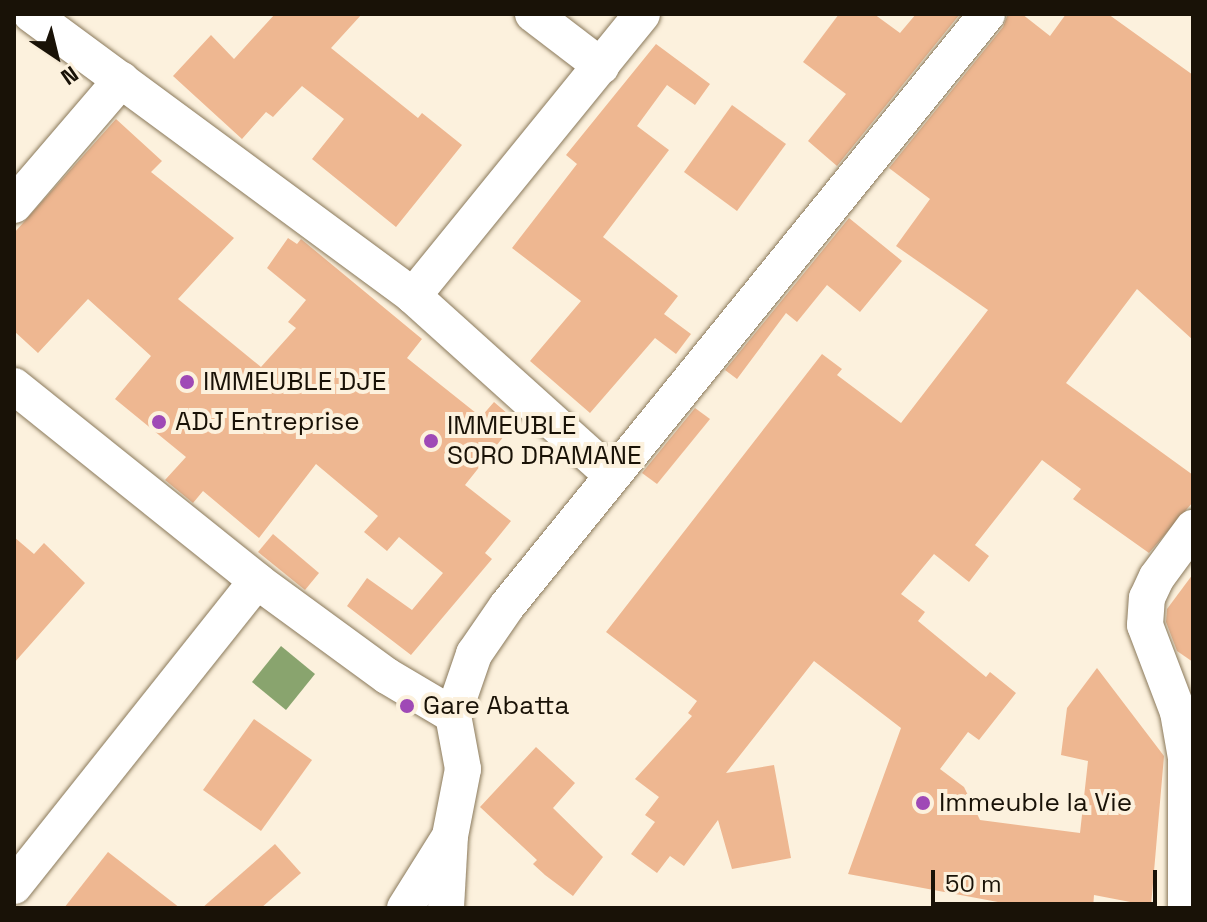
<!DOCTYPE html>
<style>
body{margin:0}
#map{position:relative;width:1207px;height:922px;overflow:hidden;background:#fcf1dd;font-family:"Space Grotesk",sans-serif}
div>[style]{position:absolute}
.water>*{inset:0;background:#89a46e}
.building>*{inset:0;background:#eeb791}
.roads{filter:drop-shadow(0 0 2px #8a795b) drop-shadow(0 0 2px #8a795b)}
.minor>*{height:36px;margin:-18px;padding:0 18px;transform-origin:18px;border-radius:18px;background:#fff}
.dots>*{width:22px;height:22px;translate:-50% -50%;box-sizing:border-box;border:4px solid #fcf1dd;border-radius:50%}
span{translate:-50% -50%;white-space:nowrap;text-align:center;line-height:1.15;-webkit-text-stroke:8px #fcf1dd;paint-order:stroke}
.poi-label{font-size:26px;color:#191207}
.left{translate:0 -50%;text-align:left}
.frame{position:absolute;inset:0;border:16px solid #191207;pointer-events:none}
.north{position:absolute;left:16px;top:16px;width:80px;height:80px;-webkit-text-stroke:6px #fcf1dd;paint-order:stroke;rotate:145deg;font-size:22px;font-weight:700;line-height:32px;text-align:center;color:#191207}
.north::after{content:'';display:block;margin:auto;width:28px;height:36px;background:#191207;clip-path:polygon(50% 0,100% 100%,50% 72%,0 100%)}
.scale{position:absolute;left:931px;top:870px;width:226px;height:36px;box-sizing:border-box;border:4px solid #191207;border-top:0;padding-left:10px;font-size:24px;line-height:28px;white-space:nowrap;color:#191207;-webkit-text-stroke:6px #fcf1dd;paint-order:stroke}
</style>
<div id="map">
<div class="water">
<div style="clip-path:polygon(281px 646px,315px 674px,286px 710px,252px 682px)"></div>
</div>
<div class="building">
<div style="clip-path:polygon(275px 14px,362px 14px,331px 48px,418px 118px,422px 113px,462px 145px,396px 227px,312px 159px,344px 119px,302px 86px,273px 117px,266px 112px,242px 139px,173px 76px,211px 35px,234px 59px)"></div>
<div style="clip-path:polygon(839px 14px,874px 14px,900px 33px,916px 14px,960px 14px,837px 166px,808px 141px,846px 94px,803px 62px)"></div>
<div style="clip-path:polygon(1008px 14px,1022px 14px,1050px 36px,1066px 14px,1108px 14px,1193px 75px,1193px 340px,1137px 289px,1066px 383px,1193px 475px,1193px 502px,1149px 553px,1073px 499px,1081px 489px,1042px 460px,975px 545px,989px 556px,969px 582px,934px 554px,901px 594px,925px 612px,918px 621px,986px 677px,990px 672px,1016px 693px,979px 740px,968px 732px,940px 769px,964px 787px,980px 820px,1080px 833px,1088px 761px,1061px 755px,1067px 708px,1097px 668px,1164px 756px,1151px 906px,1094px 895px,1093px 908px,1030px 908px,848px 874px,901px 728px,814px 661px,726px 773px,774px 765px,791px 858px,732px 869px,718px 820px,684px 866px,670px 856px,657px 873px,631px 854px,655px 822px,645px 815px,659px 797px,635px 779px,692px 716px,688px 713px,697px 701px,606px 632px,822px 354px,842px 369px,837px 375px,901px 423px,988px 310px,896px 246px,930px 199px,889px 168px,1003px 27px)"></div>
<div style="clip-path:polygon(656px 44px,710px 84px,695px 105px,667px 85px,637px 126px,669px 150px,603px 237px,678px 296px,664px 314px,691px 334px,676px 354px,655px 338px,590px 413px,530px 361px,581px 301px,512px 248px,577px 164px,566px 155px)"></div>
<div style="clip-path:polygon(732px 105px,786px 144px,737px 211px,684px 172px)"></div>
<div style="clip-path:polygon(116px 119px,162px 161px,151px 172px,234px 238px,178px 299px,261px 367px,296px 328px,288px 322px,306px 300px,267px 268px,288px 238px,297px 244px,301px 239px,422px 339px,407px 358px,481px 417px,494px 402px,516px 421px,465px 485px,511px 521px,485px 553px,492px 559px,411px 655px,347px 606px,367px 578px,412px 610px,443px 573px,399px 537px,387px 551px,364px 532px,378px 516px,316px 464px,259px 538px,203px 491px,193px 503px,165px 480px,186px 457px,115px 399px,151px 356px,88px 299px,38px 353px,14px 331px,14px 233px)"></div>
<div style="clip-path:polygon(849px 218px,902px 261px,860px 312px,827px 285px,797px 322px,786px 313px,737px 379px,725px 370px)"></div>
<div style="clip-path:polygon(695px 408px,710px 419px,657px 484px,642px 473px)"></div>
<div style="clip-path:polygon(273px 534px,319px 573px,305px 590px,258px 552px)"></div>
<div style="clip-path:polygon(14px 537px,34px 554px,44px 543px,85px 583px,14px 663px)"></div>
<div style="clip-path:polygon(1193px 574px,1193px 662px,1177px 651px,1166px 622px,1167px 609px)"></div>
<div style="clip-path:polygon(254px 719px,312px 760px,261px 831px,203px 790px)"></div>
<div style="clip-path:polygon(536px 747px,575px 783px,553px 808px,603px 857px,573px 896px,545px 875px,533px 864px,537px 860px,480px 807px)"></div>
<div style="clip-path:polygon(275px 844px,301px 873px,261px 908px,202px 908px)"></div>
<div style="clip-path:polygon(108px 852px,180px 908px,64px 908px)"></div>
</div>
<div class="roads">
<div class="minor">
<div style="left:31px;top:14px;width:475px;rotate:36.4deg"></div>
<div style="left:413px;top:296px;width:268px;rotate:42deg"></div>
<div style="left:533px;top:14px;width:86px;rotate:37.4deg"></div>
<div style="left:14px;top:205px;width:165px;rotate:-49.4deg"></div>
<div style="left:413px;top:296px;width:363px;rotate:-50.9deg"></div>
<div style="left:14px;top:386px;width:312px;rotate:38.7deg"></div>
<div style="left:257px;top:581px;width:161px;rotate:36.2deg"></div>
<div style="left:387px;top:676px;width:77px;rotate:30.6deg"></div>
<div style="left:453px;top:715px;width:55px;rotate:79.5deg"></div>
<div style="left:463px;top:769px;width:68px;rotate:101deg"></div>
<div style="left:450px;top:836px;width:72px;rotate:93.2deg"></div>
<div style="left:453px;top:715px;width:65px;rotate:-71deg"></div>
<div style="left:474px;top:654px;width:58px;rotate:-55.5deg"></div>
<div style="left:507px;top:606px;width:762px;rotate:-50.96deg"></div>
<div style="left:14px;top:886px;width:390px;rotate:-51.5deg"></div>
<div style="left:405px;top:908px;width:79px;rotate:-57.9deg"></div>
<div style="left:1186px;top:908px;width:150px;rotate:-90deg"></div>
<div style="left:1186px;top:758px;width:47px;rotate:-99.9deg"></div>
<div style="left:1178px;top:712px;width:93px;rotate:-110.8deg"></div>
<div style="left:1145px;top:625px;width:27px;rotate:-86deg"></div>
<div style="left:1147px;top:598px;width:23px;rotate:-65deg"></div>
<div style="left:1157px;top:577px;width:61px;rotate:-53.7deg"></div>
</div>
</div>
<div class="dots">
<div style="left:187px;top:382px;background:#9f49b6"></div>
<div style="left:159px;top:422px;background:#9f49b6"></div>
<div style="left:431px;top:441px;background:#9f49b6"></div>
<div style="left:407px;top:706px;background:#9f49b6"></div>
<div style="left:923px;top:803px;background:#9f49b6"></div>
</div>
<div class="poi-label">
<span class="left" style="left:203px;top:382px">IMMEUBLE DJE</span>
<span class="left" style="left:175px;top:422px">ADJ Entreprise</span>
<span class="left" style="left:447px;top:441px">IMMEUBLE<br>SORO DRAMANE</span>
<span class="left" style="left:423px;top:706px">Gare Abatta</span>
<span class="left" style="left:939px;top:803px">Immeuble la Vie</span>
</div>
<div class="frame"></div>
<div class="north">N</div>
<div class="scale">50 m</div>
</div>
